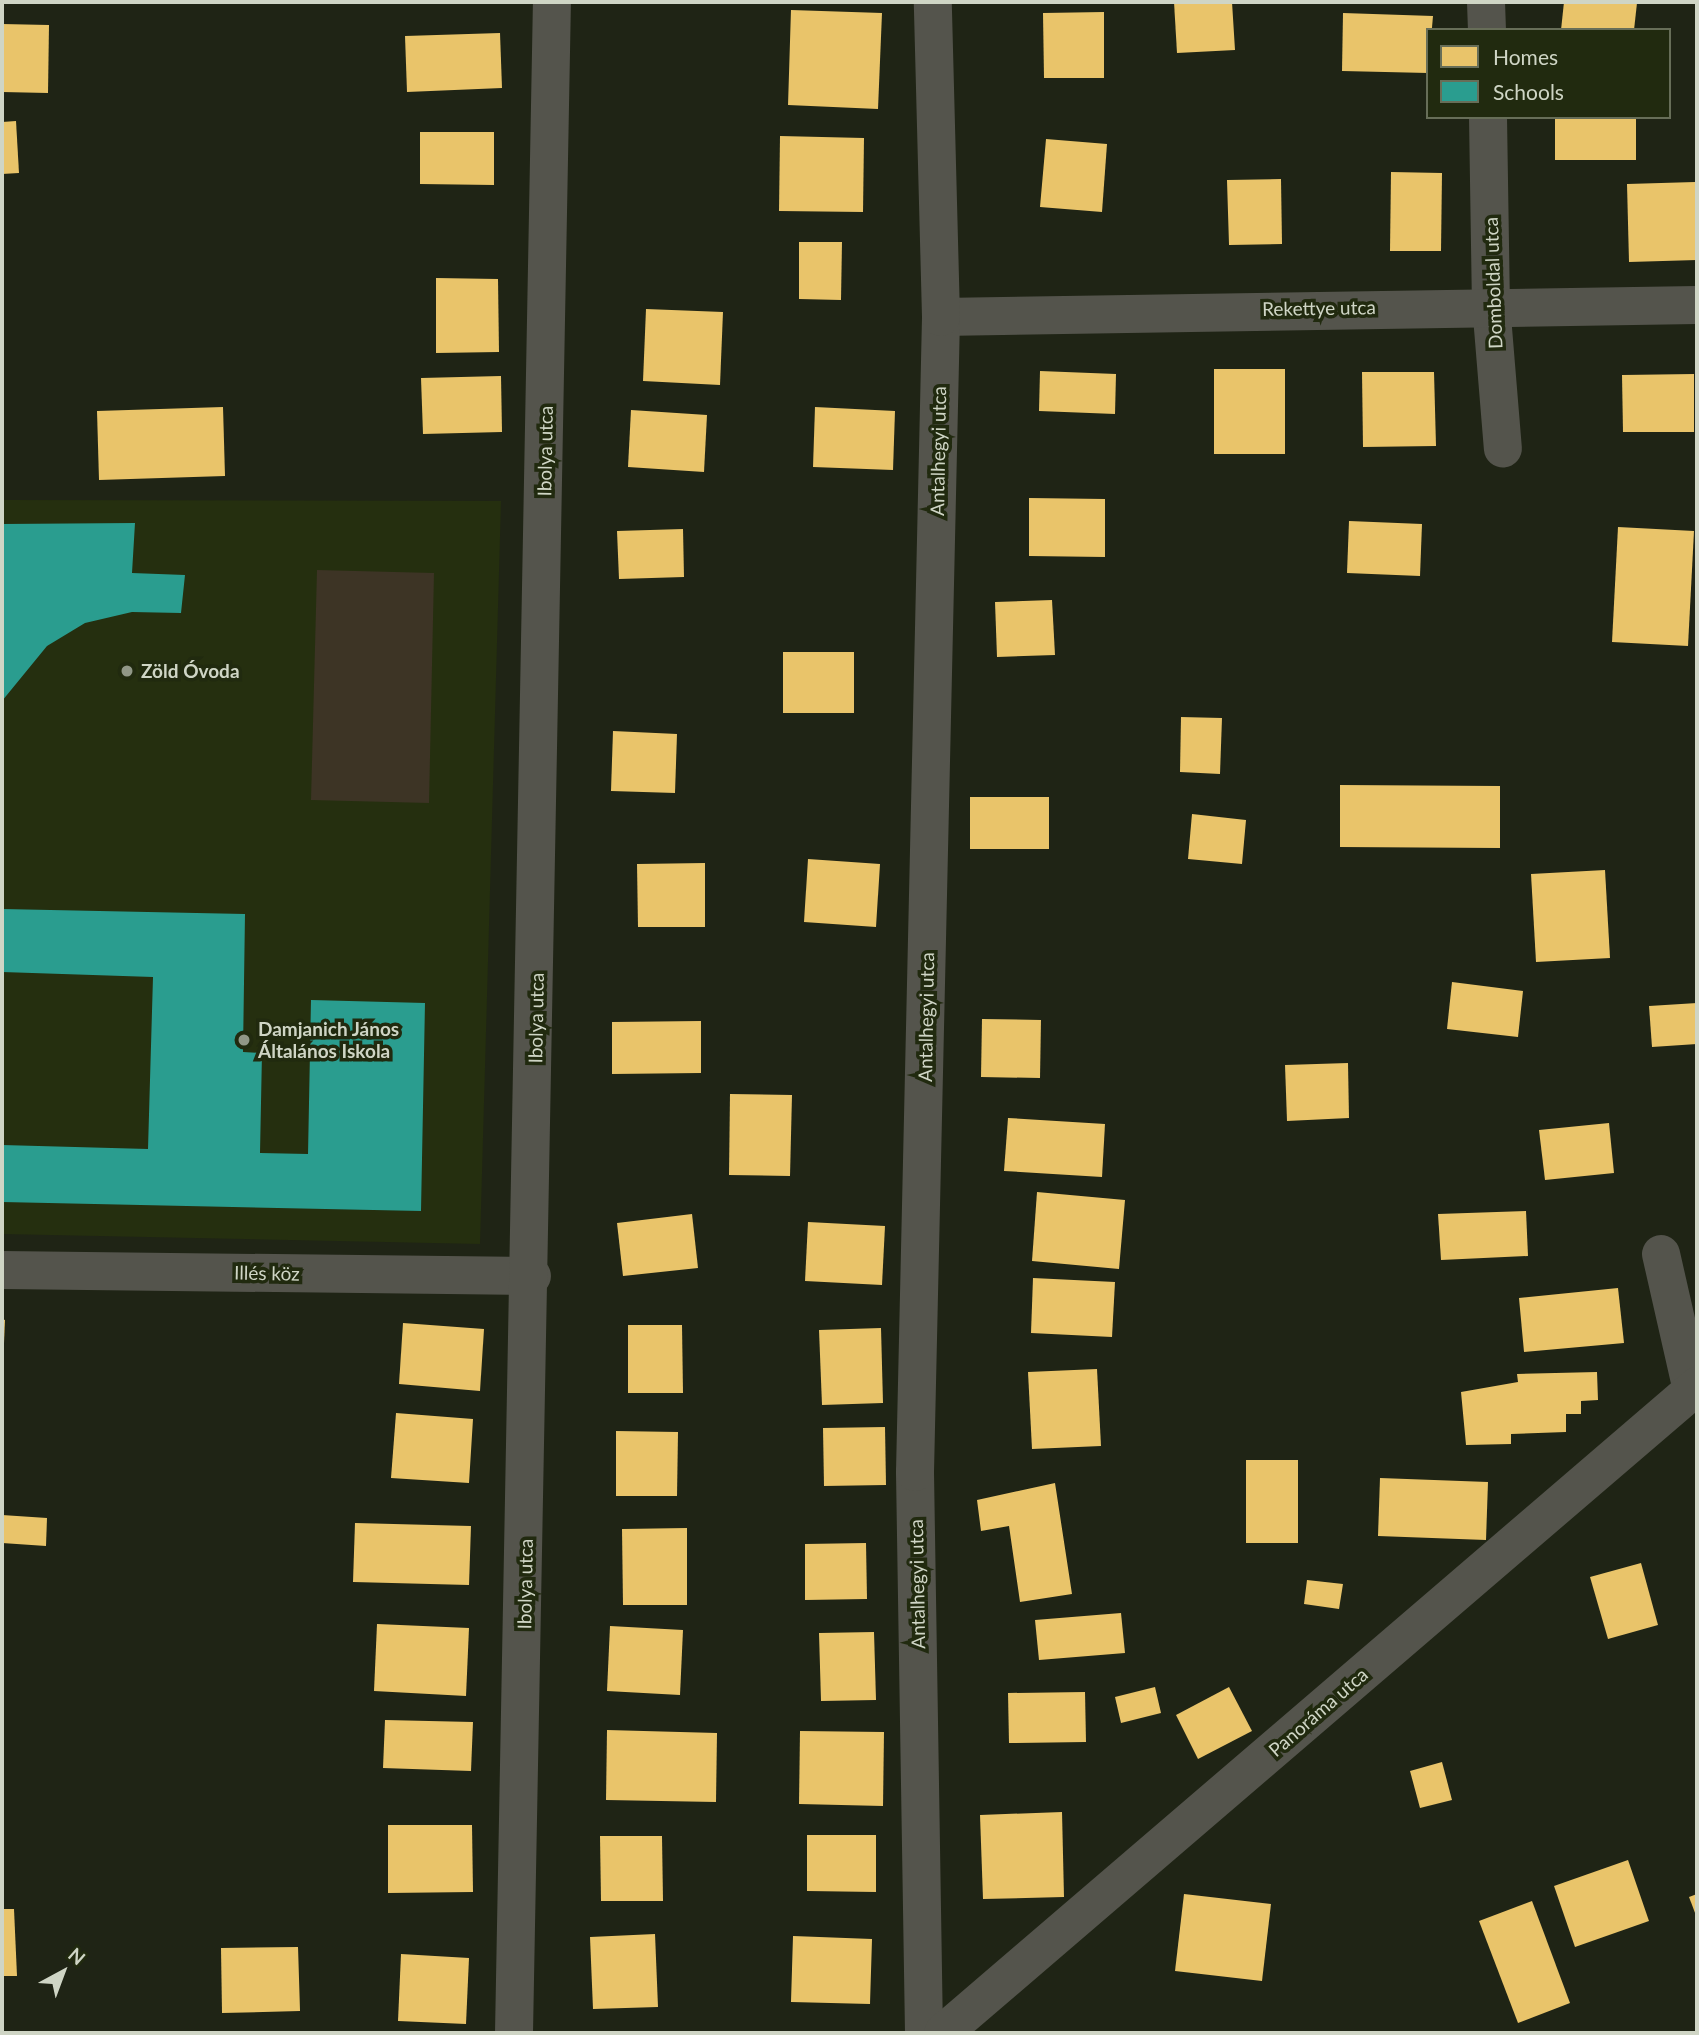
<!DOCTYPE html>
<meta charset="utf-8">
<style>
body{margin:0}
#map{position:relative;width:1699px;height:2035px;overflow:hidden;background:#1f2415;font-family:Lato,sans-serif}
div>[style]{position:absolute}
.built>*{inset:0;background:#252f0f}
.green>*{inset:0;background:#3d3425}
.homes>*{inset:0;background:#e9c46a}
.schools>*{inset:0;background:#2a9d8f}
.minor>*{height:38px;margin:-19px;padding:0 19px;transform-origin:19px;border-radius:19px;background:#54544c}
.dots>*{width:19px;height:19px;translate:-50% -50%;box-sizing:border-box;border:4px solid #212a0f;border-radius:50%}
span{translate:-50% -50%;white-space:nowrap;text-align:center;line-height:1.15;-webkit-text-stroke:7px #212a0f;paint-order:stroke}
.street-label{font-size:19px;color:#cfd5c5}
.poi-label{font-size:19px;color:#cfd5c5;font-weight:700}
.left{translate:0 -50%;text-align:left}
.frame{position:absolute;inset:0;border:4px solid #cfd5c5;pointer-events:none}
.legend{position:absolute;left:1426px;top:28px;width:245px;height:91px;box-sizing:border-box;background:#212a0f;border:2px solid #676e58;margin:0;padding:9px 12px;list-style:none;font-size:21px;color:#cfd5c5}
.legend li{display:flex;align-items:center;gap:14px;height:35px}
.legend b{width:35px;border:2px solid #676e58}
.north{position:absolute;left:28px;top:1937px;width:70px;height:70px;-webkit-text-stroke:5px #212a0f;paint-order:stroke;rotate:41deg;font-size:19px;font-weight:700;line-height:28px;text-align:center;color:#cfd5c5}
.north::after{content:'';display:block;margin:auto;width:24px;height:32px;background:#cfd5c5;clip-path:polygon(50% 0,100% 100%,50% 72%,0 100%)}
</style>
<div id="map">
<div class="built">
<div style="clip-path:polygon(2px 500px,501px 501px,480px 1244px,2px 1234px)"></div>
</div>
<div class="green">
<div style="clip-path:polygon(317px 570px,434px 573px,429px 803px,311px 800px)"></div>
</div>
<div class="homes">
<div style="clip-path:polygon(1174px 2px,1232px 2px,1235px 50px,1177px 53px)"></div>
<div style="clip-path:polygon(1564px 2px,1637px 3px,1634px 30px,1561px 30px)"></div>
<div style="clip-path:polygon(791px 10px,882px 13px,878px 109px,788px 105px)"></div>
<div style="clip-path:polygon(1104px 12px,1104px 78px,1044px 78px,1043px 13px)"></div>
<div style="clip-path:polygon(1343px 13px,1433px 16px,1428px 73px,1342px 71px)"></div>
<div style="clip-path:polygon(2px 24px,49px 25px,48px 93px,2px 92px)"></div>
<div style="clip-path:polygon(500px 33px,502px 88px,407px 92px,405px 36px)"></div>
<div style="clip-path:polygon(1555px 117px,1636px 117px,1636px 160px,1555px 160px)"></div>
<div style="clip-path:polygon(16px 121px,19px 173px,2px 174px,2px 122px)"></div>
<div style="clip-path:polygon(420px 132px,494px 132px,494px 185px,420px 184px)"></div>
<div style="clip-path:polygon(780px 136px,864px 138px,863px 212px,779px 211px)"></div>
<div style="clip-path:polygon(1046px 139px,1107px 144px,1102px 212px,1040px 207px)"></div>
<div style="clip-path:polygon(1391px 172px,1442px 173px,1441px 251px,1390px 251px)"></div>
<div style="clip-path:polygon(1281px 179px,1282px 244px,1229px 245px,1227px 180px)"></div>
<div style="clip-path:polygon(1695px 182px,1697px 260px,1629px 262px,1627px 184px)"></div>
<div style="clip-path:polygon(799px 242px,842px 242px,841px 300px,799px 299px)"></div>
<div style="clip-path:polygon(436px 278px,498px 279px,499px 352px,436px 353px)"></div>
<div style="clip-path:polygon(646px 309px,723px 312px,720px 385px,643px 381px)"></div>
<div style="clip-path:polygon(1214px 369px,1285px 369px,1285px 454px,1214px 454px)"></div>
<div style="clip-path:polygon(1040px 371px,1116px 374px,1115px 414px,1039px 411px)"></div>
<div style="clip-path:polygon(1362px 372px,1434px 372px,1436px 446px,1363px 447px)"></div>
<div style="clip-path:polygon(1694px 374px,1694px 432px,1623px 432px,1622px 375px)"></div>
<div style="clip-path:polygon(501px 376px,502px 432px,423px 434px,421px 378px)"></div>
<div style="clip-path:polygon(223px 407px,225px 476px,99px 480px,97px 411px)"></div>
<div style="clip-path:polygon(815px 407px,895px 411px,893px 470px,813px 467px)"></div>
<div style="clip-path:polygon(631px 410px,707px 415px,704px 472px,628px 467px)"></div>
<div style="clip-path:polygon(1029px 498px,1105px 499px,1105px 557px,1029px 556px)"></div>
<div style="clip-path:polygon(1349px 521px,1422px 524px,1420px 576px,1347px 573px)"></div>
<div style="clip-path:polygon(1618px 527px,1694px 531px,1688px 646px,1612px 642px)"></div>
<div style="clip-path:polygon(683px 529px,684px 577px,619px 579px,617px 531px)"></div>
<div style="clip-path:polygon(1052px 600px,1055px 655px,997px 657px,995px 602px)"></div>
<div style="clip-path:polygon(783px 652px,854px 652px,854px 713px,783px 713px)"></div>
<div style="clip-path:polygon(1181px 717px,1222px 718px,1220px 774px,1180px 772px)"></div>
<div style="clip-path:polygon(613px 731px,677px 734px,675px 793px,611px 791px)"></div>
<div style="clip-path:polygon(1340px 785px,1500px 786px,1500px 848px,1340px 847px)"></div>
<div style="clip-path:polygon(970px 797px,1049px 797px,1049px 849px,970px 849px)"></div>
<div style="clip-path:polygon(1192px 814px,1246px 820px,1242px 864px,1188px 859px)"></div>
<div style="clip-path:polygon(808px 859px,880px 864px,876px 927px,804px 922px)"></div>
<div style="clip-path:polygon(705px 863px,705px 927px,638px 927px,637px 864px)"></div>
<div style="clip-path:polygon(1605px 870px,1610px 958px,1536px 962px,1531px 874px)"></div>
<div style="clip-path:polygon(1452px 982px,1523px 991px,1518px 1037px,1447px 1029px)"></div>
<div style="clip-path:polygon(1697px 1003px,1697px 1044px,1652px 1047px,1649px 1006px)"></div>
<div style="clip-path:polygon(982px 1019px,1041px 1020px,1040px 1078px,981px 1077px)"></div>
<div style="clip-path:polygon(701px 1021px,701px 1073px,612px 1074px,612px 1022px)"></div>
<div style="clip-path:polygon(1348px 1063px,1349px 1118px,1287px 1121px,1285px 1065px)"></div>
<div style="clip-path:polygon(730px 1094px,792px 1095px,790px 1176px,729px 1175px)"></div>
<div style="clip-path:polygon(1008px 1118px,1105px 1124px,1102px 1177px,1004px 1171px)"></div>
<div style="clip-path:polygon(1609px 1123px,1614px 1173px,1545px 1180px,1539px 1130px)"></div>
<div style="clip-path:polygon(1037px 1192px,1125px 1200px,1119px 1269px,1032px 1261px)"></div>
<div style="clip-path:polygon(1526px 1211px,1528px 1256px,1441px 1260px,1438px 1214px)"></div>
<div style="clip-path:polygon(692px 1214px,698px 1268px,623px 1276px,617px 1223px)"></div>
<div style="clip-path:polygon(808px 1222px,885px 1226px,882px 1285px,805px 1281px)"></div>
<div style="clip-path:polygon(1033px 1278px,1115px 1282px,1112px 1337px,1031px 1333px)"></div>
<div style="clip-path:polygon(1618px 1288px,1624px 1343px,1524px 1352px,1519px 1298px)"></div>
<div style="clip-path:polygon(2px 1319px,5px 1320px,4px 1343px,2px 1343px)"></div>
<div style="clip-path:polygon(403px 1323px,484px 1329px,480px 1391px,399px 1384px)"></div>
<div style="clip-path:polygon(628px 1325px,682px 1325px,683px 1393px,628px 1393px)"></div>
<div style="clip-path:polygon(881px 1328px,883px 1403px,822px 1405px,819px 1330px)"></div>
<div style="clip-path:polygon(1097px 1369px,1101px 1446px,1032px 1449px,1028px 1372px)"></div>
<div style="clip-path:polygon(1597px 1372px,1598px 1400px,1581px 1401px,1581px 1414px,1566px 1414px,1566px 1432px,1511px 1434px,1511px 1444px,1466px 1445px,1461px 1392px,1518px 1382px,1517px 1374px)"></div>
<div style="clip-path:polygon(396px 1413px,473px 1419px,469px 1483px,391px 1478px)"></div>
<div style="clip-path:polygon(885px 1427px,886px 1485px,824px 1486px,823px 1428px)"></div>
<div style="clip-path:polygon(616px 1431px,678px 1432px,677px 1496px,616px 1496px)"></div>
<div style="clip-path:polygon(1246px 1460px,1298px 1460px,1298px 1543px,1246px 1543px)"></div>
<div style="clip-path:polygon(1380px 1478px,1488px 1482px,1486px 1540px,1378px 1536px)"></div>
<div style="clip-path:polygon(1055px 1483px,1072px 1594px,1020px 1602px,1009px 1526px,981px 1531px,977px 1500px)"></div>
<div style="clip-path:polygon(2px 1515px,47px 1518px,46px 1546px,2px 1543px)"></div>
<div style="clip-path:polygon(355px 1523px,471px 1526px,469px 1585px,353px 1582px)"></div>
<div style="clip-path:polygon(687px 1528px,687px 1605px,623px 1605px,622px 1529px)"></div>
<div style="clip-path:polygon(866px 1543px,867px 1599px,805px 1600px,805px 1544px)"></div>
<div style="clip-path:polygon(1641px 1563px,1658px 1625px,1608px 1639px,1590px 1577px)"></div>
<div style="clip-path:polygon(1307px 1580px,1343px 1584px,1339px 1609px,1304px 1604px)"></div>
<div style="clip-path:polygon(1121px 1613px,1125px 1653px,1039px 1660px,1035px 1620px)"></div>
<div style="clip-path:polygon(377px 1624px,469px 1628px,466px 1696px,374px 1691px)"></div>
<div style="clip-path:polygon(610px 1626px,683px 1630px,680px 1695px,607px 1691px)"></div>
<div style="clip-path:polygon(874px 1632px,876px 1700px,821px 1701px,819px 1633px)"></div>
<div style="clip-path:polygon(1155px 1687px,1161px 1713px,1121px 1723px,1115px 1697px)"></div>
<div style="clip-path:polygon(1229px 1687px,1252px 1731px,1198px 1759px,1176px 1715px)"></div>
<div style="clip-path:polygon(1085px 1692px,1086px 1742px,1009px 1743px,1008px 1693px)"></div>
<div style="clip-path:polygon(385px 1720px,473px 1722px,471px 1771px,383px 1768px)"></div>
<div style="clip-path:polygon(607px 1730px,717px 1733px,716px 1802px,606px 1800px)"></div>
<div style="clip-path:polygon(800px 1731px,884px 1732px,883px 1806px,799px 1804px)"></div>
<div style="clip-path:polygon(1442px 1762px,1452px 1800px,1420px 1808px,1410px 1771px)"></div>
<div style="clip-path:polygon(1062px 1812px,1064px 1897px,983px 1899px,980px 1815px)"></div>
<div style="clip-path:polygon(388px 1825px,472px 1825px,473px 1892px,388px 1893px)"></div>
<div style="clip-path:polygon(807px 1835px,876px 1835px,876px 1892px,807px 1891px)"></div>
<div style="clip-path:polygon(600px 1836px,662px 1836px,663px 1901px,601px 1901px)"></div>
<div style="clip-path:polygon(1628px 1860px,1649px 1921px,1575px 1947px,1554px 1886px)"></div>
<div style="clip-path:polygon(1184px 1894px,1271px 1904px,1262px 1981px,1175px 1971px)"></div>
<div style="clip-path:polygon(1697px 1894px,1697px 1918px,1689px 1897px)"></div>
<div style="clip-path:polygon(1532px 1901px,1570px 2003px,1518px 2023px,1479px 1921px)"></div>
<div style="clip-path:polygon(2px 1909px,14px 1909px,17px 1976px,2px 1976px)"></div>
<div style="clip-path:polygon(655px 1934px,658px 2007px,593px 2009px,590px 1937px)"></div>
<div style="clip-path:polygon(793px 1936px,872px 1939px,870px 2004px,791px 2002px)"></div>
<div style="clip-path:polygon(298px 1947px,300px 2011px,222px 2013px,221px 1948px)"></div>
<div style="clip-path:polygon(401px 1954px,469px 1958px,466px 2024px,398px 2021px)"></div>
</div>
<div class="schools">
<div style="clip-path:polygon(135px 523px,132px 573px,185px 575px,181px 613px,132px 612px,85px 623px,47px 646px,2px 701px,2px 524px)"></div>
<div style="clip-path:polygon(2px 909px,245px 914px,243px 1052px,262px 1053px,260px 1153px,308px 1154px,311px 1000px,425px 1003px,421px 1211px,2px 1202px,2px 1145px,148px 1149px,153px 977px,2px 972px)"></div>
</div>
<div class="minor">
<div style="left:1486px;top:2px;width:28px;rotate:88deg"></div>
<div style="left:1488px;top:117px;width:187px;rotate:89.1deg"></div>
<div style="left:1491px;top:304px;width:145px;rotate:85.3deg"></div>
<div style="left:941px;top:317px;width:756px;rotate:-0.91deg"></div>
<div style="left:1661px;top:1254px;width:139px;rotate:77.2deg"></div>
<div style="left:2px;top:1270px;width:530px;rotate:0.65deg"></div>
<div style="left:514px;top:2033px;width:2031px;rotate:-88.93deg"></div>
<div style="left:924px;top:2033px;width:561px;rotate:-90.92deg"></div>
<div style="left:915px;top:1472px;width:1155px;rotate:-88.71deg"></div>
<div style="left:941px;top:317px;width:315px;rotate:-91.5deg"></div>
<div style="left:943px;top:2033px;width:994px;rotate:-40.63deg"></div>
</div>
<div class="dots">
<div style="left:127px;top:671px;background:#919787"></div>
<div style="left:244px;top:1040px;background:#919787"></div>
</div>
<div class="street-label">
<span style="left:1493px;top:283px;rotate:-92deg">Domboldal utca</span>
<span style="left:1319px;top:308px;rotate:-1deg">Rekettye utca</span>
<span style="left:545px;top:451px;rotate:-89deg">Ibolya utca</span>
<span style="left:938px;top:451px;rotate:-89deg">Antalhegyi utca</span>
<span style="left:926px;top:1017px;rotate:-89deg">Antalhegyi utca</span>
<span style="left:536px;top:1018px;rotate:-89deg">Ibolya utca</span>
<span style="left:267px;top:1273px;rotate:1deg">Illés köz</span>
<span style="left:525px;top:1584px;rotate:-89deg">Ibolya utca</span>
<span style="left:917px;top:1584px;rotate:-91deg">Antalhegyi utca</span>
<span style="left:1318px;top:1712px;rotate:-41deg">Panoráma utca</span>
</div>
<div class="poi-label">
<span class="left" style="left:141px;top:671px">Zöld Óvoda</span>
<span class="left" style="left:258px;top:1040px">Damjanich János<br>Általános Iskola</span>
</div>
<div class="frame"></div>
<ul class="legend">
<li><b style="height:19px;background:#e9c46a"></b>Homes</li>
<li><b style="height:19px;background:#2a9d8f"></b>Schools</li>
</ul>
<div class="north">N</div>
</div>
